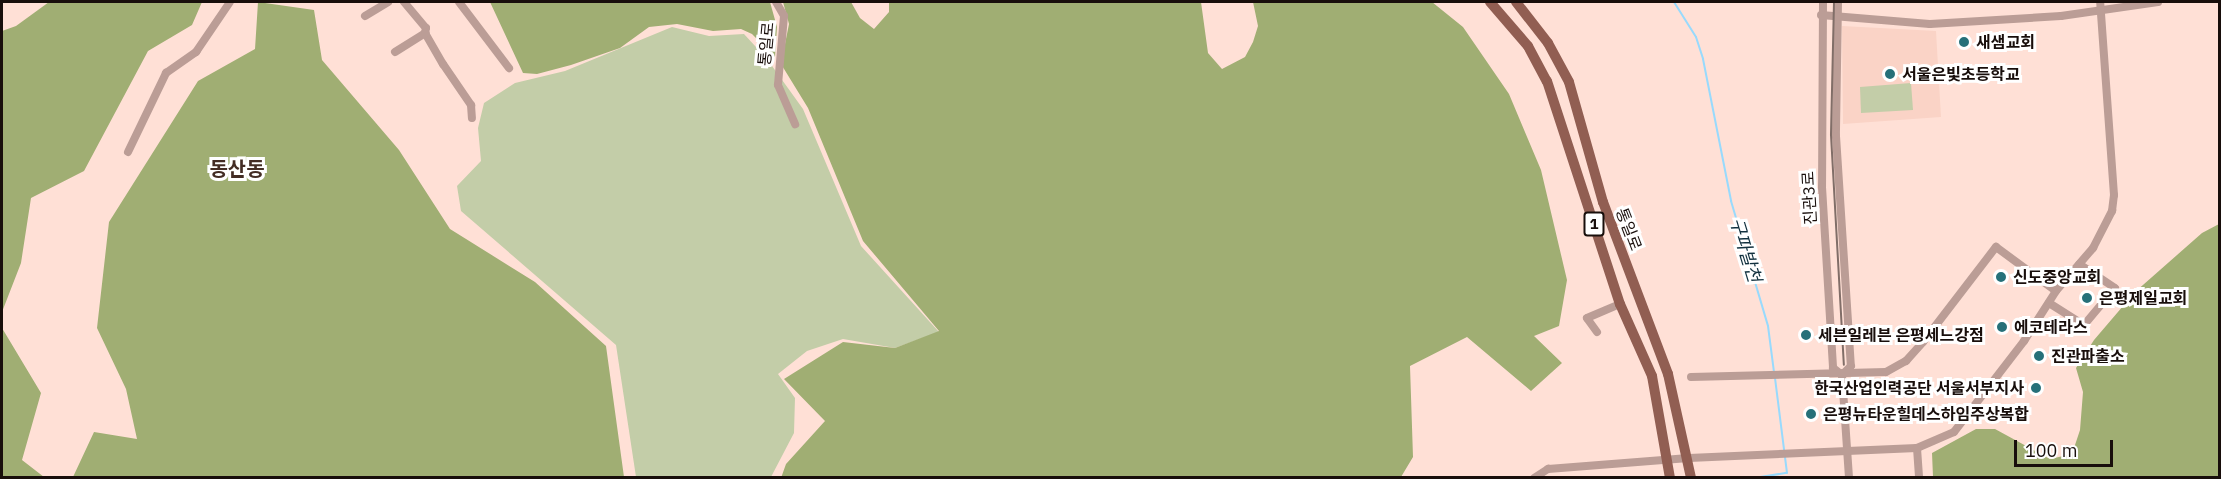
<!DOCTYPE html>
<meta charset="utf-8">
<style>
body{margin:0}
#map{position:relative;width:2221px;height:479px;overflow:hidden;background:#ffe0d6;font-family:"IBM Plex Sans","Noto Sans KR",sans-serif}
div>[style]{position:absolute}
.built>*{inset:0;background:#fad3c6}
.green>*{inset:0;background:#c3cda8}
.forest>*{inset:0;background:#a0ae73}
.stream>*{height:2px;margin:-1px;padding:0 1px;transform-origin:1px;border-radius:1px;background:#98dafd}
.minor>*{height:8px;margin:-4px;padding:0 4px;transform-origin:4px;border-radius:4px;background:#bb9d96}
.major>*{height:10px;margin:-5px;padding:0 5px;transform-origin:5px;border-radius:5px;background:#915e52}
.rail>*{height:2px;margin:-1px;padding:0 1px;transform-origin:1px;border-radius:1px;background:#816e68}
.dots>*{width:16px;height:16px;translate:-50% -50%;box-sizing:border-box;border:3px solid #fff;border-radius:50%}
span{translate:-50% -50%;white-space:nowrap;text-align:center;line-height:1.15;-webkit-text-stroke:6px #fff;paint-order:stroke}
.shield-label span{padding:2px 4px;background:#fff;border:2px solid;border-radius:4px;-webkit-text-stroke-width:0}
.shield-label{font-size:15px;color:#180e0b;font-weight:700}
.poi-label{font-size:16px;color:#180e0b;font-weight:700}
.left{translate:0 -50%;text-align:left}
.right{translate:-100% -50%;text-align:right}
.street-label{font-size:16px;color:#180e0b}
.water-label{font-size:18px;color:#12313f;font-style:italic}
.quarter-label{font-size:20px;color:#432c24;font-weight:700}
.frame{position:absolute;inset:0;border:3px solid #180e0b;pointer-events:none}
.scale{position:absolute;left:2014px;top:440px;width:99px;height:27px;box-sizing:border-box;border:3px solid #180e0b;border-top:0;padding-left:8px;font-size:18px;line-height:21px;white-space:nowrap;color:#180e0b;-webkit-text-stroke:4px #fff;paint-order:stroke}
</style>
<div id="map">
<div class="built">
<div style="clip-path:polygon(1842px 26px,1936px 31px,1941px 117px,1843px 124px)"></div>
</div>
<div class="green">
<div style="clip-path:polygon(672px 27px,709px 36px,744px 34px,767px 59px,803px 109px,861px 246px,939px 332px,895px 348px,843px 339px,807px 351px,778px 374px,795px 398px,794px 433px,771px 477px,636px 477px,616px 345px,461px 211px,457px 186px,481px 161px,478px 128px,484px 103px,515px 83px,565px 71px)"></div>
<div style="clip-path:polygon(1911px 83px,1913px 110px,1861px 113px,1860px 87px)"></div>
</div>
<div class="forest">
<div style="clip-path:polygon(49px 2px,202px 2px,192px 25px,148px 51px,84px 171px,31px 198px,21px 263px,2px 312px,2px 31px,16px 26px)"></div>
<div style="clip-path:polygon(258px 2px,314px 10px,322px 60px,399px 150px,450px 229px,535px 282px,606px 346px,624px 477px,73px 477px,94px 432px,137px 439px,126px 389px,97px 328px,109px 222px,198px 81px,255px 49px)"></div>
<div style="clip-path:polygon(490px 2px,770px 2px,777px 27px,775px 57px,752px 34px,741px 29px,713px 31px,677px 24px,649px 27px,620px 48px,571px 65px,537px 74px,523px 73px)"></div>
<div style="clip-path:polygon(783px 2px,851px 2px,860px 18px,874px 29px,889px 12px,889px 2px,1201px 2px,1208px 53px,1222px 69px,1245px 57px,1253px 42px,1258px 26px,1253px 2px,1432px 2px,1463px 27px,1509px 94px,1541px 170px,1567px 280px,1559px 326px,1534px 336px,1562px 363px,1531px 391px,1467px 337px,1410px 366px,1413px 457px,1401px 477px,781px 478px,786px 464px,825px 421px,784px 379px,843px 342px,895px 348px,939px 331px,863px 241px,808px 108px,781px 64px,789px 24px)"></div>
<div style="clip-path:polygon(2219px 224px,2219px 477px,1933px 477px,1932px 453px,1976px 429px,1995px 429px,2050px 459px,2072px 454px,2080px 430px,2083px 392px,2076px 368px,2094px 340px,2135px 292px,2202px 233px)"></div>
<div style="clip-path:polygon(2px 328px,41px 393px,22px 460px,44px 477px,2px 477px)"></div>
</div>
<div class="stream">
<div style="left:1674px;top:2px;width:41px;rotate:57.8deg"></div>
<div style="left:1696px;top:37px;width:23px;rotate:72deg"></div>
<div style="left:1703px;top:59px;width:145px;rotate:78.8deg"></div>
<div style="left:1731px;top:201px;width:130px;rotate:73.5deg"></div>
<div style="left:1768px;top:326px;width:46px;rotate:82.6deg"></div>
<div style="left:1754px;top:478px;width:33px;rotate:-9deg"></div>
<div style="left:1787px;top:473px;width:96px;rotate:-97.2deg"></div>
</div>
<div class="minor">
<div style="left:404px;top:2px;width:34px;rotate:50deg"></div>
<div style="left:426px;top:28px;width:5px;rotate:101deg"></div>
<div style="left:425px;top:33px;width:36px;rotate:60deg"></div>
<div style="left:443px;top:64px;width:50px;rotate:55.7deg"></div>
<div style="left:471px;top:105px;width:13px;rotate:86deg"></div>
<div style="left:459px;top:2px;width:83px;rotate:52.9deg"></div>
<div style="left:776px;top:2px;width:16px;rotate:60deg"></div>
<div style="left:784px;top:16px;width:69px;rotate:95deg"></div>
<div style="left:778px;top:85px;width:43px;rotate:66.4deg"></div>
<div style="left:1823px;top:2px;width:185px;rotate:90.3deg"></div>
<div style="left:1822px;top:187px;width:181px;rotate:86.5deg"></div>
<div style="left:1833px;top:368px;width:11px;rotate:38deg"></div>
<div style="left:1838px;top:2px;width:134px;rotate:90.9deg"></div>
<div style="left:1836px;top:136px;width:230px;rotate:86.3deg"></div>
<div style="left:1851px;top:366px;width:13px;rotate:135deg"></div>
<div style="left:1842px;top:375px;width:103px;rotate:86.1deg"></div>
<div style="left:1821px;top:15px;width:109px;rotate:4.7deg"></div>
<div style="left:1930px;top:24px;width:131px;rotate:-3.5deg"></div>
<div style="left:2061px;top:16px;width:98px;rotate:-8.2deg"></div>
<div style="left:365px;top:16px;width:27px;rotate:-31deg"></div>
<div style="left:395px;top:52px;width:36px;rotate:-32deg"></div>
<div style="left:128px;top:152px;width:88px;rotate:-64.3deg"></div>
<div style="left:166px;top:73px;width:37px;rotate:-35deg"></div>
<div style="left:196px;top:52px;width:60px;rotate:-55.8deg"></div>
<div style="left:2049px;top:303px;width:41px;rotate:32.2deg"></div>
<div style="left:2084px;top:325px;width:48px;rotate:-50deg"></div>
<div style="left:2115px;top:288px;width:43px;rotate:-146.3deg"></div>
<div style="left:1597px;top:332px;width:17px;rotate:-126deg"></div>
<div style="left:1587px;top:318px;width:36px;rotate:-23deg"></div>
<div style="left:1691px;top:377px;width:195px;rotate:-1.5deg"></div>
<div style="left:1886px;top:372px;width:23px;rotate:-29deg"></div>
<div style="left:1906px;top:361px;width:25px;rotate:-48deg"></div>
<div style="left:1923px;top:342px;width:120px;rotate:-52.5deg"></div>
<div style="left:1996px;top:247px;width:74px;rotate:36.3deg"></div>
<div style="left:1917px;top:448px;width:30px;rotate:86deg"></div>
<div style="left:1534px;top:478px;width:17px;rotate:-33deg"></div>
<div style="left:1548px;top:469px;width:141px;rotate:-4.5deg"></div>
<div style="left:1689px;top:458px;width:228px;rotate:-2.5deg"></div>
<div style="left:1917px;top:448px;width:40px;rotate:-23.4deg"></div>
<div style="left:1954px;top:432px;width:115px;rotate:-52.4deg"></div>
<div style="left:2024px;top:341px;width:59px;rotate:-57.4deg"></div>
<div style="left:2056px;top:291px;width:57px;rotate:-49.3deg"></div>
<div style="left:2093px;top:248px;width:42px;rotate:-62.8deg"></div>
<div style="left:2112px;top:211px;width:16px;rotate:-83deg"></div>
<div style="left:2114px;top:195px;width:194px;rotate:-94.1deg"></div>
</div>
<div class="major">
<div style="left:1490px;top:2px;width:58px;rotate:49.2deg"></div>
<div style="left:1528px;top:46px;width:40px;rotate:62deg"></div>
<div style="left:1547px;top:81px;width:235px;rotate:71.9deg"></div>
<div style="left:1620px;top:304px;width:79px;rotate:66deg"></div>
<div style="left:1652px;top:376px;width:104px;rotate:80deg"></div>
<div style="left:1516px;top:2px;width:52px;rotate:52deg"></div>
<div style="left:1548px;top:43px;width:44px;rotate:61.7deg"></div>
<div style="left:1569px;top:82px;width:125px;rotate:74.2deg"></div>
<div style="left:1603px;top:202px;width:184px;rotate:69.3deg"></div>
<div style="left:1668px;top:374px;width:107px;rotate:77.5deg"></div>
</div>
<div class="rail">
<div style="left:1834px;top:2px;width:133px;rotate:91.3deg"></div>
<div style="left:1831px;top:135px;width:230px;rotate:86.8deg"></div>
</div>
<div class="dots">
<div style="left:1964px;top:42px;background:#267079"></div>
<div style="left:1890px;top:74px;background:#267079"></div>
<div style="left:2001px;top:277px;background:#267079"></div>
<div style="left:2087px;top:298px;background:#267079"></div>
<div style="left:2002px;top:327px;background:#267079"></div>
<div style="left:1806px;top:335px;background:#267079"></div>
<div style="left:2039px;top:356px;background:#267079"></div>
<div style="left:2036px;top:388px;background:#267079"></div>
<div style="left:1811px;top:414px;background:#267079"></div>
</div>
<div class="shield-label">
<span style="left:1594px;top:224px">1</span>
</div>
<div class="poi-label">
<span class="left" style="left:1976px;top:42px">새샘교회</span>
<span class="left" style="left:1902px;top:74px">서울은빛초등학교</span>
<span class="left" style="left:2013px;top:277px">신도중앙교회</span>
<span class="left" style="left:2099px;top:298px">은평제일교회</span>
<span class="left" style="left:2014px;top:327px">에코테라스</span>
<span class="left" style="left:1818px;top:335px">세븐일레븐 은평세느강점</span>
<span class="left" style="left:2051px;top:356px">진관파출소</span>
<span class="right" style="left:2024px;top:388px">한국산업인력공단 서울서부지사</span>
<span class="left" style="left:1823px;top:414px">은평뉴타운힐데스하임주상복합</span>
</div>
<div class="street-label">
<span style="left:766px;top:44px;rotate:-85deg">통일로</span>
<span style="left:1809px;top:198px;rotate:-93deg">진관3로</span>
<span style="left:1629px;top:229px;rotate:69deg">통일로</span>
</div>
<div class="water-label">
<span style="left:1745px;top:250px;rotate:73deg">구파발천</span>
</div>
<div class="quarter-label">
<span style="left:237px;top:168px">동산동</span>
</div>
<div class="frame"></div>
<div class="scale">100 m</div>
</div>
